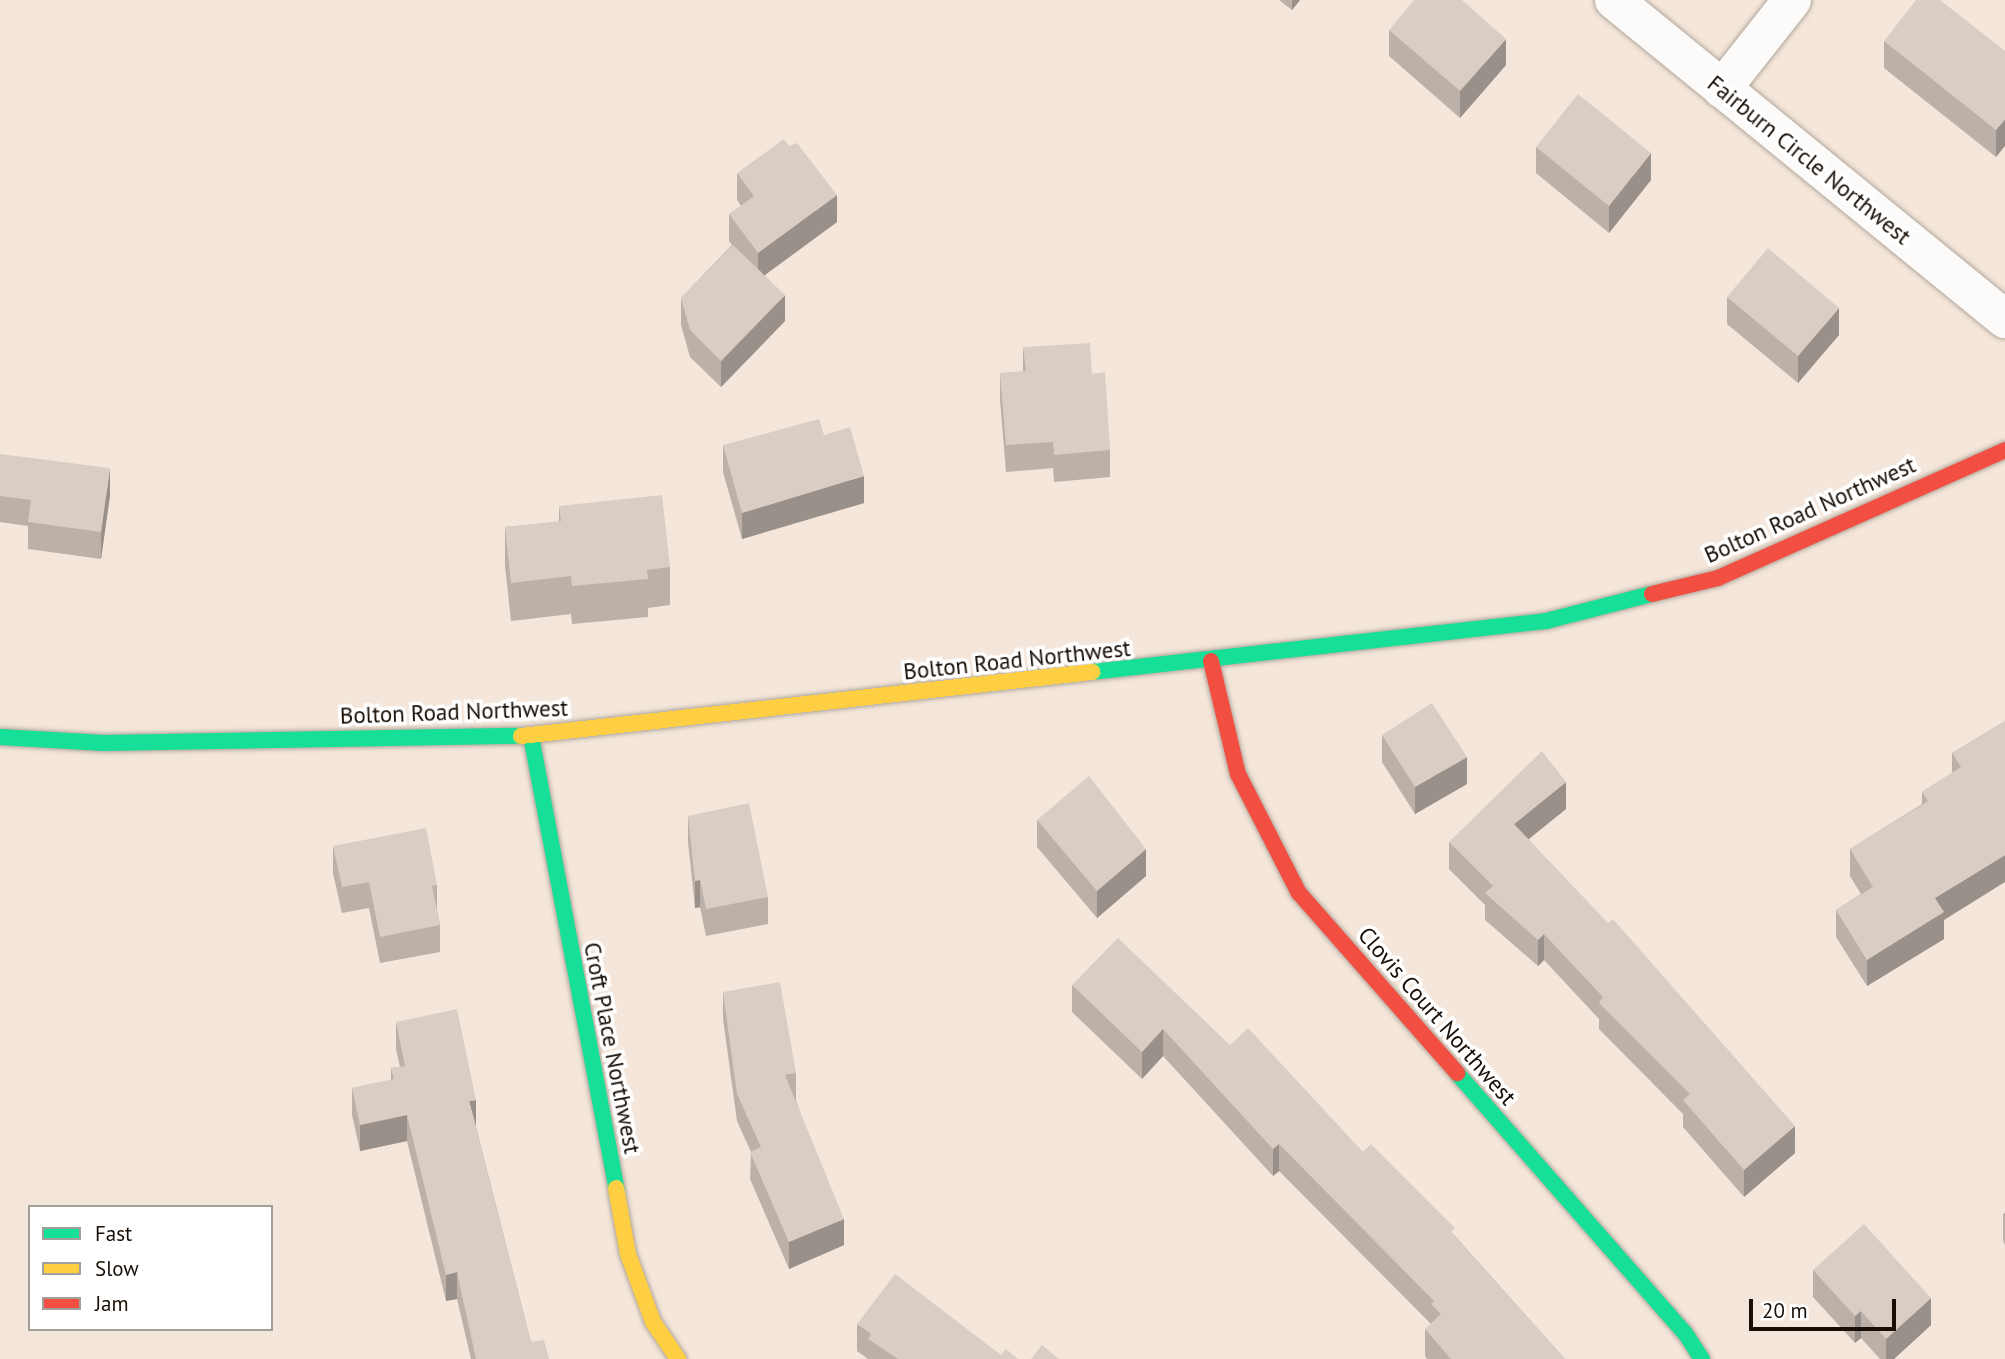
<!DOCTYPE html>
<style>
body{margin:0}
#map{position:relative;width:2005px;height:1359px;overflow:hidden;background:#f4e6da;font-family:"PT Sans",sans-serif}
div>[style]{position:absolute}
.roads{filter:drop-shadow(0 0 2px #b2a79c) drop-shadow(0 0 2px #b2a79c)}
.street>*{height:38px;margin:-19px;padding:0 19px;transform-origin:19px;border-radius:19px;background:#fdfbf9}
.fast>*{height:16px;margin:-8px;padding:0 8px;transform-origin:8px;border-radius:8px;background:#16e098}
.slow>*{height:16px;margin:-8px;padding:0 8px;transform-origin:8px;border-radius:8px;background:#ffcf43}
.jam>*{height:16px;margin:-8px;padding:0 8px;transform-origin:8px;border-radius:8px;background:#f24e42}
.wall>*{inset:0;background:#bbb1a9}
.shaded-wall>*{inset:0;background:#999089}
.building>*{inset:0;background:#dacec4}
span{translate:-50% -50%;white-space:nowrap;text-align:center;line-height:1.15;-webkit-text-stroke:7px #fff;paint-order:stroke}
.street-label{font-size:23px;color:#180e05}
.legend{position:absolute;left:28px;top:1205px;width:245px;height:126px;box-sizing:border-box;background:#fff;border:2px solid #a39f9b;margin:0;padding:9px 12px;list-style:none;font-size:21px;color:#180e05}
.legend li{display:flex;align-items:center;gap:14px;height:35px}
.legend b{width:35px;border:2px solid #a39f9b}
.scale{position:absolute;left:1749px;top:1299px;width:147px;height:32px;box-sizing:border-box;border:4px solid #180e05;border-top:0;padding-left:9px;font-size:21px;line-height:24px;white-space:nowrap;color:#180e05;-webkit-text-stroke:5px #fff;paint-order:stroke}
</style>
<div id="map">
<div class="roads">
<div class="street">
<div style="left:1614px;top:0;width:505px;rotate:39.21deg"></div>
<div style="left:1722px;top:89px;width:113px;rotate:-51.8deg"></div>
</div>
<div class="fast">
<div style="left:1092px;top:672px;width:457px;rotate:-6.4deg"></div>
<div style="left:1546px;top:621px;width:109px;rotate:-14.3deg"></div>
<div style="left:531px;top:736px;width:460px;rotate:79.3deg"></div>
<div style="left:0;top:737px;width:104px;rotate:3.3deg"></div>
<div style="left:104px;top:743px;width:417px;rotate:-1deg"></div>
<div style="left:1457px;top:1073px;width:346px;rotate:48.8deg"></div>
<div style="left:1685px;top:1333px;width:31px;rotate:57deg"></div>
</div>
<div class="slow">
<div style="left:521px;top:736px;width:575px;rotate:-6.4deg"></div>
<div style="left:616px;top:1188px;width:67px;rotate:79.7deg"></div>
<div style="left:628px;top:1254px;width:72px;rotate:69.8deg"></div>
<div style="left:653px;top:1322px;width:45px;rotate:56deg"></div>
</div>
<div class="jam">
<div style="left:1652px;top:594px;width:68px;rotate:-13.6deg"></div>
<div style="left:1718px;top:578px;width:314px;rotate:-24deg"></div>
<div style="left:1211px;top:661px;width:116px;rotate:76.6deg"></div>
<div style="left:1238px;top:774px;width:134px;rotate:62.9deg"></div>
<div style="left:1299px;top:893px;width:240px;rotate:48.7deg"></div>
</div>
</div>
<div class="wall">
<div style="clip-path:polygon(1279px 0,1300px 0,1292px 10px)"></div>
<div style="clip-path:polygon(1389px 30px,1506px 65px,1460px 118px,1389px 56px)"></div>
<div style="clip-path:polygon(1884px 41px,2005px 51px,1996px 157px,1884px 68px)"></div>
<div style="clip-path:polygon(1536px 147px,1651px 180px,1609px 233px,1536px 173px)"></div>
<div style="clip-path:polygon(737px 173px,837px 222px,765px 275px,785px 321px,721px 387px,690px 357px,681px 325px,681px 298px,732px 245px,729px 241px,729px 214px,741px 206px,737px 200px)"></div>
<div style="clip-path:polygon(1727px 297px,1839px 335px,1798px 383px,1727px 324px)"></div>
<div style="clip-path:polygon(1023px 347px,1092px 374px,1110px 450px,1110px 477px,1054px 482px,1053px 468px,1006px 472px,1000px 400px,1000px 373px,1023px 372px)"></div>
<div style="clip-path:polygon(824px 435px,864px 503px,742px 539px,723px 472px,723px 445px)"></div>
<div style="clip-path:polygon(0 454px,110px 495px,101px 559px,28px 549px,28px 526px,0 522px)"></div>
<div style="clip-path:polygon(559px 506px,670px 567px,670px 605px,648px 608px,648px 617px,572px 624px,571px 614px,511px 621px,505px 566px,505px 527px,559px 522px)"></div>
<div style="clip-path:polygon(2005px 721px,1944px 920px,1944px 939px,1867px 986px,1836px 937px,1836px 910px,1861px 894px,1850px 876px,1850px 849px,1922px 804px,1922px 792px,1952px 773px,1952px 753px)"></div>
<div style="clip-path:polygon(1382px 735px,1467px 784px,1415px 814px,1382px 762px)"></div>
<div style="clip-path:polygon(1566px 809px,1528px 839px,1795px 1153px,1744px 1197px,1683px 1127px,1683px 1114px,1599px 1029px,1599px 1019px,1544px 960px,1538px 966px,1485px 920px,1485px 905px,1449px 869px,1449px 842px)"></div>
<div style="clip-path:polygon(688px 816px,768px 897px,768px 924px,706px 936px,700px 907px,695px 908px,688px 842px)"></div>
<div style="clip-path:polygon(1037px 820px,1146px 876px,1097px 918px,1037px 847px)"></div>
<div style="clip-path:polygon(333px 846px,437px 885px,437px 910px,440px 925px,440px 952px,380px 963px,369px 908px,342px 913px,333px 873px)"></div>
<div style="clip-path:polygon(1072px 985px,1230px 1045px,1363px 1152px,1455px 1236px,1565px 1359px,1427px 1359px,1425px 1356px,1425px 1329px,1431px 1324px,1279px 1171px,1273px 1176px,1163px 1056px,1142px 1079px,1072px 1012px)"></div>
<div style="clip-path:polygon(723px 992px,796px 1073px,796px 1100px,844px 1245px,789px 1269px,750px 1179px,751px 1152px,737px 1121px,723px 1019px)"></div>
<div style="clip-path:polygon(396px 1022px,476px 1127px,531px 1342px,549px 1359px,471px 1359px,457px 1299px,446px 1301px,407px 1141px,360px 1151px,352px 1115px,352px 1088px,391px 1080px,391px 1068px,400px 1067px,396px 1049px)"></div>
<div style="clip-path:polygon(2005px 1213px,2005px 1246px,2003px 1240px,2003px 1214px)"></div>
<div style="clip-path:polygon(1813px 1270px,1931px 1325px,1894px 1359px,1880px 1359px,1861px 1338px,1855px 1343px,1813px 1297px)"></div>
<div style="clip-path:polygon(857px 1324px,1001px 1355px,1018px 1359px,868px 1359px,857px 1351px)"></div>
</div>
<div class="shaded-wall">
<div style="clip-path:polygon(1292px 0,1300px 0,1292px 10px)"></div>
<div style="clip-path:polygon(1506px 39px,1506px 65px,1460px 118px,1460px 91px)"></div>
<div style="clip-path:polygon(2005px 119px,2005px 146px,1996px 157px,1996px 130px)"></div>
<div style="clip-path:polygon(1651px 153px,1651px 180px,1609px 233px,1609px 206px)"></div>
<div style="clip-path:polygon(837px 195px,837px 222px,758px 280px,758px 253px)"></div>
<div style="clip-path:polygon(785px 295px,785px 321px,721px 387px,721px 361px)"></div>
<div style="clip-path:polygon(1839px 308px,1839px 335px,1798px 383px,1798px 356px)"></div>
<div style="clip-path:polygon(110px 468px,110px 495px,101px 559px,101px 532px)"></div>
<div style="clip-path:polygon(864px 476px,864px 503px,742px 539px,742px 513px)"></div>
<div style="clip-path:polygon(1467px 757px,1467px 784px,1415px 814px,1415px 787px)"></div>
<div style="clip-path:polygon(1566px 782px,1566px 809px,1514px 851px,1514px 824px)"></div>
<div style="clip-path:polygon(1146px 849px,1146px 876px,1097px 918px,1097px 891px)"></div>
<div style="clip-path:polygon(2005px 855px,2005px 882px,1944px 920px,1944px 939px,1867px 986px,1867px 960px,1935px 898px)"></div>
<div style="clip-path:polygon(700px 880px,700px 907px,695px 908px,695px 881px)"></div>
<div style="clip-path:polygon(1544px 934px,1544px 960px,1538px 966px,1538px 940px)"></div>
<div style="clip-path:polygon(1163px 1029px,1163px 1056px,1142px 1079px,1142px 1052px)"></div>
<div style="clip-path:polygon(476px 1100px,476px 1127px,469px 1101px)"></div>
<div style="clip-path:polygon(407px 1115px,407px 1141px,360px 1151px,360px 1125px)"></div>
<div style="clip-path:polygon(1795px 1126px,1795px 1153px,1744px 1197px,1744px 1170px)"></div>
<div style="clip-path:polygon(1279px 1144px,1279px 1171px,1273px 1176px,1273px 1149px)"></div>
<div style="clip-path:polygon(844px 1219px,844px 1245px,789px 1269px,789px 1242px)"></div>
<div style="clip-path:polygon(457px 1272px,457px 1299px,446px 1301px,446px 1275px)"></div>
<div style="clip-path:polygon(1931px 1298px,1931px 1325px,1894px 1359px,1886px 1359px,1886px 1339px)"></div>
<div style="clip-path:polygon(1861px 1311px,1861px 1338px,1855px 1343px,1855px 1316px)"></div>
</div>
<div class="building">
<div style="clip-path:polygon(1414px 0,1462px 0,1506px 39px,1460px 91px,1389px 30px)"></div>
<div style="clip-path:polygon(1916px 0,1940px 0,2005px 51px,2005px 119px,1996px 130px,1884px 41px)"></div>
<div style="clip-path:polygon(1578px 94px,1651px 153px,1609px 206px,1536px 147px)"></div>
<div style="clip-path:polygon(784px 139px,789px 146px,797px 143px,837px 195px,758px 253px,729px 214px,754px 196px,737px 173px)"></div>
<div style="clip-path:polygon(733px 245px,785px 295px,721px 361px,690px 330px,681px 298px)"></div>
<div style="clip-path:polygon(1768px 248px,1839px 308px,1798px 356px,1727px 297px)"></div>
<div style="clip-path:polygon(1090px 343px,1092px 374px,1105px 372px,1110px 450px,1054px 455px,1053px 442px,1006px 445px,1000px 373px,1026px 371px,1023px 347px)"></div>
<div style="clip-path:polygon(819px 419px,824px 435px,850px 427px,864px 476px,742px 513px,723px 445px)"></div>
<div style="clip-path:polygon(0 454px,110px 468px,101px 532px,28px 522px,31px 500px,0 496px)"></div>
<div style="clip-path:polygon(662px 495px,670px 567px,647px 570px,648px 579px,572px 586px,571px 576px,511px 583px,505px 527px,561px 521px,559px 506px)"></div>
<div style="clip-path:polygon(1432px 703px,1467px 757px,1415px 787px,1382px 735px)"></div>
<div style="clip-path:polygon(2005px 721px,2005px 855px,1935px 898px,1944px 912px,1867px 960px,1836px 910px,1873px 887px,1850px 849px,1928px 801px,1922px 792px,1961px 767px,1952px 753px)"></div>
<div style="clip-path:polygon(1542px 751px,1566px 782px,1514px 824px,1608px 923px,1613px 919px,1795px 1126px,1744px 1170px,1683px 1100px,1690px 1094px,1599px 1003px,1603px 997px,1544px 934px,1538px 940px,1485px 893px,1493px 886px,1449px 842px)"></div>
<div style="clip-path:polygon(1089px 776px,1146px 849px,1097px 891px,1037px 820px)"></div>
<div style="clip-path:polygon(749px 803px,768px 897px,706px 909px,700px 880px,695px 881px,688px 816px)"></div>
<div style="clip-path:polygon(426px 828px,437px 885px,432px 886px,440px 925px,380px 937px,369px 882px,342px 887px,333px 846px)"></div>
<div style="clip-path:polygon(1118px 938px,1230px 1045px,1248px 1028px,1363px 1152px,1371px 1144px,1455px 1228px,1451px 1232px,1565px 1359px,1451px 1359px,1425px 1329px,1441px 1314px,1431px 1304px,1434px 1301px,1279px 1144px,1273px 1149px,1163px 1029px,1142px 1052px,1072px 985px)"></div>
<div style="clip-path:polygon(780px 982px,796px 1073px,785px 1075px,844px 1219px,789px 1242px,750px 1152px,761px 1147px,737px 1094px,723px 992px)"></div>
<div style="clip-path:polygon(457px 1009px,476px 1100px,469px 1101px,531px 1342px,544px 1340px,549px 1359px,476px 1359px,457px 1272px,446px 1275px,407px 1115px,360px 1125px,352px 1088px,394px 1079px,391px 1068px,405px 1066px,396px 1022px)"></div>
<div style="clip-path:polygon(1864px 1224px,1931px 1298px,1886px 1339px,1861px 1311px,1855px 1316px,1813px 1270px)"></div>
<div style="clip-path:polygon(895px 1274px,1001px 1355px,1006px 1349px,1018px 1359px,898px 1359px,868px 1339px,871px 1334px,857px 1324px)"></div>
<div style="clip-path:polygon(1042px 1345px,1059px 1359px,1031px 1359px)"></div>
</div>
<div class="street-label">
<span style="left:1809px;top:160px;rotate:39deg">Fairburn Circle Northwest</span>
<span style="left:1810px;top:510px;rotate:-24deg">Bolton Road Northwest</span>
<span style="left:1017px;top:660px;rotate:-6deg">Bolton Road Northwest</span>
<span style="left:454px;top:712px;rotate:-2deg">Bolton Road Northwest</span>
<span style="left:1437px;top:1016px;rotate:49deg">Clovis Court Northwest</span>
<span style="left:612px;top:1048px;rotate:79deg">Croft Place Northwest</span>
</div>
<ul class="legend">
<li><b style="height:9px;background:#16e098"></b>Fast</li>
<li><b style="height:9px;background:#ffcf43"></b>Slow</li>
<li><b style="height:9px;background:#f24e42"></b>Jam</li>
</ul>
<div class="scale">20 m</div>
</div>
